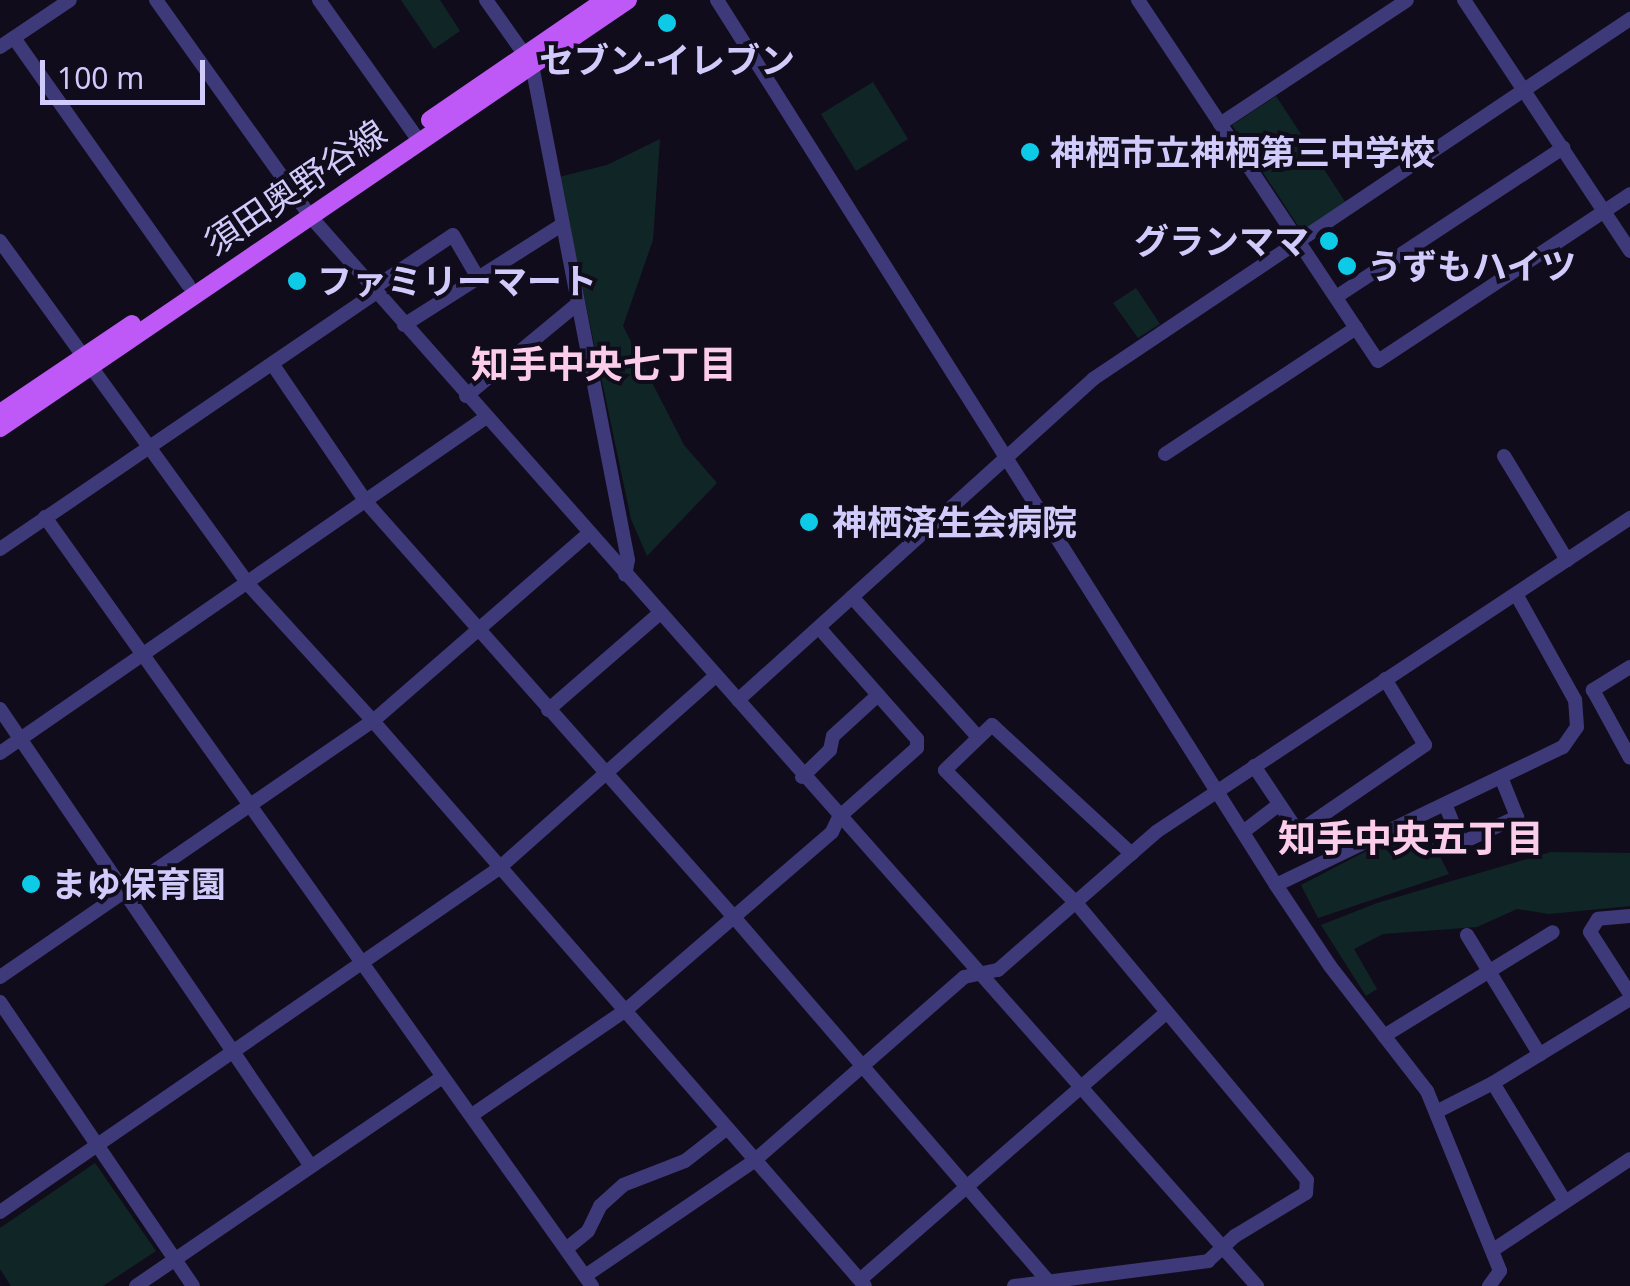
<!DOCTYPE html>
<meta charset="utf-8">
<style>
body{margin:0}
#map{position:relative;width:1630px;height:1286px;overflow:hidden;background:#100c1c;font-family:"Noto Sans","Noto Sans JP",sans-serif}
div>[style]{position:absolute}
.green>*{inset:0;background:#102626}
.minor>*{height:14px;margin:-7px;padding:0 7px;transform-origin:7px;border-radius:7px;background:#3e3a79}
.major>*{height:18px;margin:-9px;padding:0 9px;transform-origin:9px;border-radius:9px;background:#be58f6}
.dots>*{width:28px;height:28px;translate:-50% -50%;box-sizing:border-box;border:5px solid #100c1c;border-radius:50%}
span{translate:-50% -50%;white-space:nowrap;text-align:center;line-height:1.15;-webkit-text-stroke:8px #100c1c;paint-order:stroke}
.poi-label{font-size:35px;color:#d1cbfc;font-weight:700}
.left{translate:0 -50%;text-align:left}
.right{translate:-100% -50%;text-align:right}
.street-label{font-size:35px;color:#d1cbfc}
.neighbourhood-label{font-size:38px;color:#fccdea;font-weight:700}
.scale{position:absolute;left:40px;top:60px;width:165px;height:45px;box-sizing:border-box;border:5px solid #d1cbfc;border-top:0;padding-left:12px;font-size:30px;line-height:35px;white-space:nowrap;color:#d1cbfc;-webkit-text-stroke:8px #100c1c;paint-order:stroke}
</style>
<div id="map">
<div class="green">
<div style="clip-path:polygon(401px 0,440px 0,460px 31px,434px 49px)"></div>
<div style="clip-path:polygon(873px 82px,908px 139px,856px 171px,821px 114px)"></div>
<div style="clip-path:polygon(1276px 96px,1346px 203px,1302px 232px,1232px 125px)"></div>
<div style="clip-path:polygon(660px 139px,653px 240px,623px 326px,684px 445px,717px 483px,647px 556px,631px 519px,559px 177px,607px 165px)"></div>
<div style="clip-path:polygon(1136px 288px,1160px 324px,1138px 338px,1113px 303px)"></div>
<div style="clip-path:polygon(1422px 822px,1449px 874px,1318px 918px,1301px 885px)"></div>
<div style="clip-path:polygon(1551px 852px,1630px 853px,1630px 906px,1549px 914px,1517px 909px,1477px 927px,1383px 934px,1354px 949px,1377px 989px,1366px 996px,1321px 925px,1377px 903px)"></div>
<div style="clip-path:polygon(95px 1163px,156px 1251px,103px 1286px,11px 1286px,0 1269px,0 1228px)"></div>
</div>
<div class="minor">
<div style="left:156px;top:0;width:265px;rotate:54.5deg"></div>
<div style="left:310px;top:216px;width:1429px;rotate:48.49deg"></div>
<div style="left:319px;top:0;width:174px;rotate:54.6deg"></div>
<div style="left:486px;top:0;width:80px;rotate:54.7deg"></div>
<div style="left:532px;top:65px;width:504px;rotate:79.02deg"></div>
<div style="left:628px;top:560px;width:15px;rotate:101deg"></div>
<div style="left:717px;top:0;width:1047px;rotate:57.72deg"></div>
<div style="left:1276px;top:885px;width:97px;rotate:56.3deg"></div>
<div style="left:1330px;top:966px;width:158px;rotate:52.2deg"></div>
<div style="left:1427px;top:1091px;width:194px;rotate:67.9deg"></div>
<div style="left:1500px;top:1271px;width:19px;rotate:126deg"></div>
<div style="left:1138px;top:0;width:433px;rotate:56.4deg"></div>
<div style="left:1378px;top:361px;width:302px;rotate:-33.5deg"></div>
<div style="left:1464px;top:0;width:301px;rotate:56.5deg"></div>
<div style="left:14px;top:38px;width:302px;rotate:54.8deg"></div>
<div style="left:0;top:47px;width:84px;rotate:-33.9deg"></div>
<div style="left:1220px;top:124px;width:224px;rotate:-33.5deg"></div>
<div style="left:0;top:241px;width:423px;rotate:54.1deg"></div>
<div style="left:248px;top:584px;width:185px;rotate:47.6deg"></div>
<div style="left:373px;top:721px;width:749px;rotate:48.95deg"></div>
<div style="left:372px;top:289px;width:97px;rotate:-33.7deg"></div>
<div style="left:453px;top:235px;width:48px;rotate:59.7deg"></div>
<div style="left:1336px;top:297px;width:272px;rotate:-33.3deg"></div>
<div style="left:404px;top:325px;width:185px;rotate:-32.4deg"></div>
<div style="left:273px;top:365px;width:166px;rotate:55.8deg"></div>
<div style="left:366px;top:502px;width:553px;rotate:48.44deg"></div>
<div style="left:733px;top:916px;width:484px;rotate:49.2deg"></div>
<div style="left:466px;top:396px;width:143px;rotate:-39.6deg"></div>
<div style="left:1165px;top:454px;width:229px;rotate:-33.4deg"></div>
<div style="left:1504px;top:456px;width:122px;rotate:58.8deg"></div>
<div style="left:45px;top:517px;width:944px;rotate:54.58deg"></div>
<div style="left:0;top:549px;width:454px;rotate:-34.3deg"></div>
<div style="left:852px;top:597px;width:188px;rotate:48deg"></div>
<div style="left:1630px;top:667px;width:44px;rotate:148.1deg"></div>
<div style="left:1593px;top:690px;width:77px;rotate:61.4deg"></div>
<div style="left:738px;top:700px;width:479px;rotate:-42.1deg"></div>
<div style="left:1093px;top:379px;width:647px;rotate:-33.84deg"></div>
<div style="left:0;top:709px;width:551px;rotate:55.79deg"></div>
<div style="left:548px;top:710px;width:148px;rotate:-40.9deg"></div>
<div style="left:0;top:753px;width:589px;rotate:-34.63deg"></div>
<div style="left:1254px;top:766px;width:79px;rotate:56.3deg"></div>
<div style="left:1298px;top:832px;width:154px;rotate:-34.4deg"></div>
<div style="left:1425px;top:745px;width:77px;rotate:-121.2deg"></div>
<div style="left:802px;top:777px;width:39px;rotate:-44deg"></div>
<div style="left:830px;top:750px;width:14px;rotate:-78deg"></div>
<div style="left:833px;top:736px;width:61px;rotate:-42.3deg"></div>
<div style="left:1445px;top:804px;width:42px;rotate:67.7deg"></div>
<div style="left:1461px;top:843px;width:62px;rotate:-24.9deg"></div>
<div style="left:1517px;top:817px;width:43px;rotate:-111.8deg"></div>
<div style="left:1243px;top:832px;width:43px;rotate:-37.4deg"></div>
<div style="left:1276px;top:885px;width:318px;rotate:-25.7deg"></div>
<div style="left:1563px;top:747px;width:24px;rotate:-55deg"></div>
<div style="left:1577px;top:727px;width:27px;rotate:-94deg"></div>
<div style="left:1575px;top:700px;width:121px;rotate:-119.1deg"></div>
<div style="left:1630px;top:916px;width:32px;rotate:175deg"></div>
<div style="left:1598px;top:919px;width:15px;rotate:122deg"></div>
<div style="left:1590px;top:932px;width:74px;rotate:57.2deg"></div>
<div style="left:1467px;top:935px;width:140px;rotate:58.7deg"></div>
<div style="left:0;top:977px;width:452px;rotate:-34.5deg"></div>
<div style="left:373px;top:721px;width:285px;rotate:-41deg"></div>
<div style="left:0;top:1002px;width:343px;rotate:55.8deg"></div>
<div style="left:1384px;top:1036px;width:198px;rotate:-31.6deg"></div>
<div style="left:1493px;top:1083px;width:137px;rotate:58.7deg"></div>
<div style="left:1436px;top:1112px;width:64px;rotate:-27deg"></div>
<div style="left:1493px;top:1083px;width:161px;rotate:-31.5deg"></div>
<div style="left:472px;top:1115px;width:186px;rotate:-34.3deg"></div>
<div style="left:626px;top:1010px;width:272px;rotate:-40.8deg"></div>
<div style="left:832px;top:832px;width:17px;rotate:-65deg"></div>
<div style="left:839px;top:817px;width:104px;rotate:-41.5deg"></div>
<div style="left:917px;top:748px;width:9px;rotate:-90deg"></div>
<div style="left:917px;top:739px;width:148px;rotate:-131.4deg"></div>
<div style="left:0;top:1212px;width:605px;rotate:-34.56deg"></div>
<div style="left:498px;top:869px;width:290px;rotate:-41.6deg"></div>
<div style="left:566px;top:1249px;width:28px;rotate:-39deg"></div>
<div style="left:588px;top:1231px;width:28px;rotate:-64deg"></div>
<div style="left:600px;top:1206px;width:31px;rotate:-42deg"></div>
<div style="left:623px;top:1185px;width:66px;rotate:-21.2deg"></div>
<div style="left:685px;top:1161px;width:52px;rotate:-38deg"></div>
<div style="left:1493px;top:1250px;width:164px;rotate:-33.6deg"></div>
<div style="left:585px;top:1276px;width:204px;rotate:-34.2deg"></div>
<div style="left:754px;top:1161px;width:279px;rotate:-41.2deg"></div>
<div style="left:964px;top:977px;width:35px;rotate:-12deg"></div>
<div style="left:998px;top:970px;width:210px;rotate:-41.1deg"></div>
<div style="left:1156px;top:832px;width:569px;rotate:-33.52deg"></div>
<div style="left:861px;top:1279px;width:405px;rotate:-41.1deg"></div>
<div style="left:136px;top:1286px;width:371px;rotate:-34.3deg"></div>
<div style="left:1014px;top:1286px;width:196px;rotate:-7.3deg"></div>
<div style="left:1208px;top:1261px;width:37px;rotate:-43deg"></div>
<div style="left:1235px;top:1236px;width:83px;rotate:-31.2deg"></div>
<div style="left:1306px;top:1193px;width:13px;rotate:-86deg"></div>
<div style="left:1307px;top:1180px;width:362px;rotate:-129.8deg"></div>
<div style="left:1075px;top:902px;width:185px;rotate:-134.6deg"></div>
<div style="left:945px;top:770px;width:65px;rotate:-43.8deg"></div>
<div style="left:992px;top:725px;width:190px;rotate:42.7deg"></div>
</div>
<div class="major">
<div style="left:430px;top:120px;width:212px;rotate:-34.4deg"></div>
<div style="left:0;top:413px;width:159px;rotate:-34deg"></div>
<div style="left:0;top:428px;width:760px;rotate:-34.28deg"></div>
</div>
<div class="dots">
<div style="left:667px;top:23px;background:#0dcbe6"></div>
<div style="left:1030px;top:152px;background:#0dcbe6"></div>
<div style="left:1329px;top:241px;background:#0dcbe6"></div>
<div style="left:1347px;top:266px;background:#0dcbe6"></div>
<div style="left:297px;top:281px;background:#0dcbe6"></div>
<div style="left:809px;top:522px;background:#0dcbe6"></div>
<div style="left:31px;top:884px;background:#0dcbe6"></div>
</div>
<div class="poi-label">
<span style="left:667px;top:60px">セブン-イレブン</span>
<span class="left" style="left:1050px;top:152px">神栖市立神栖第三中学校</span>
<span class="right" style="left:1309px;top:241px">グランママ</span>
<span class="left" style="left:1367px;top:266px">うずもハイツ</span>
<span class="left" style="left:317px;top:281px">ファミリーマート</span>
<span class="left" style="left:832px;top:522px">神栖済生会病院</span>
<span class="left" style="left:51px;top:884px">まゆ保育園</span>
</div>
<div class="street-label">
<span style="left:295px;top:187px;rotate:-34deg">須田奥野谷線</span>
</div>
<div class="neighbourhood-label">
<span style="left:604px;top:364px">知手中央七丁目</span>
<span style="left:1411px;top:838px">知手中央五丁目</span>
</div>
<div class="scale">100 m</div>
</div>
